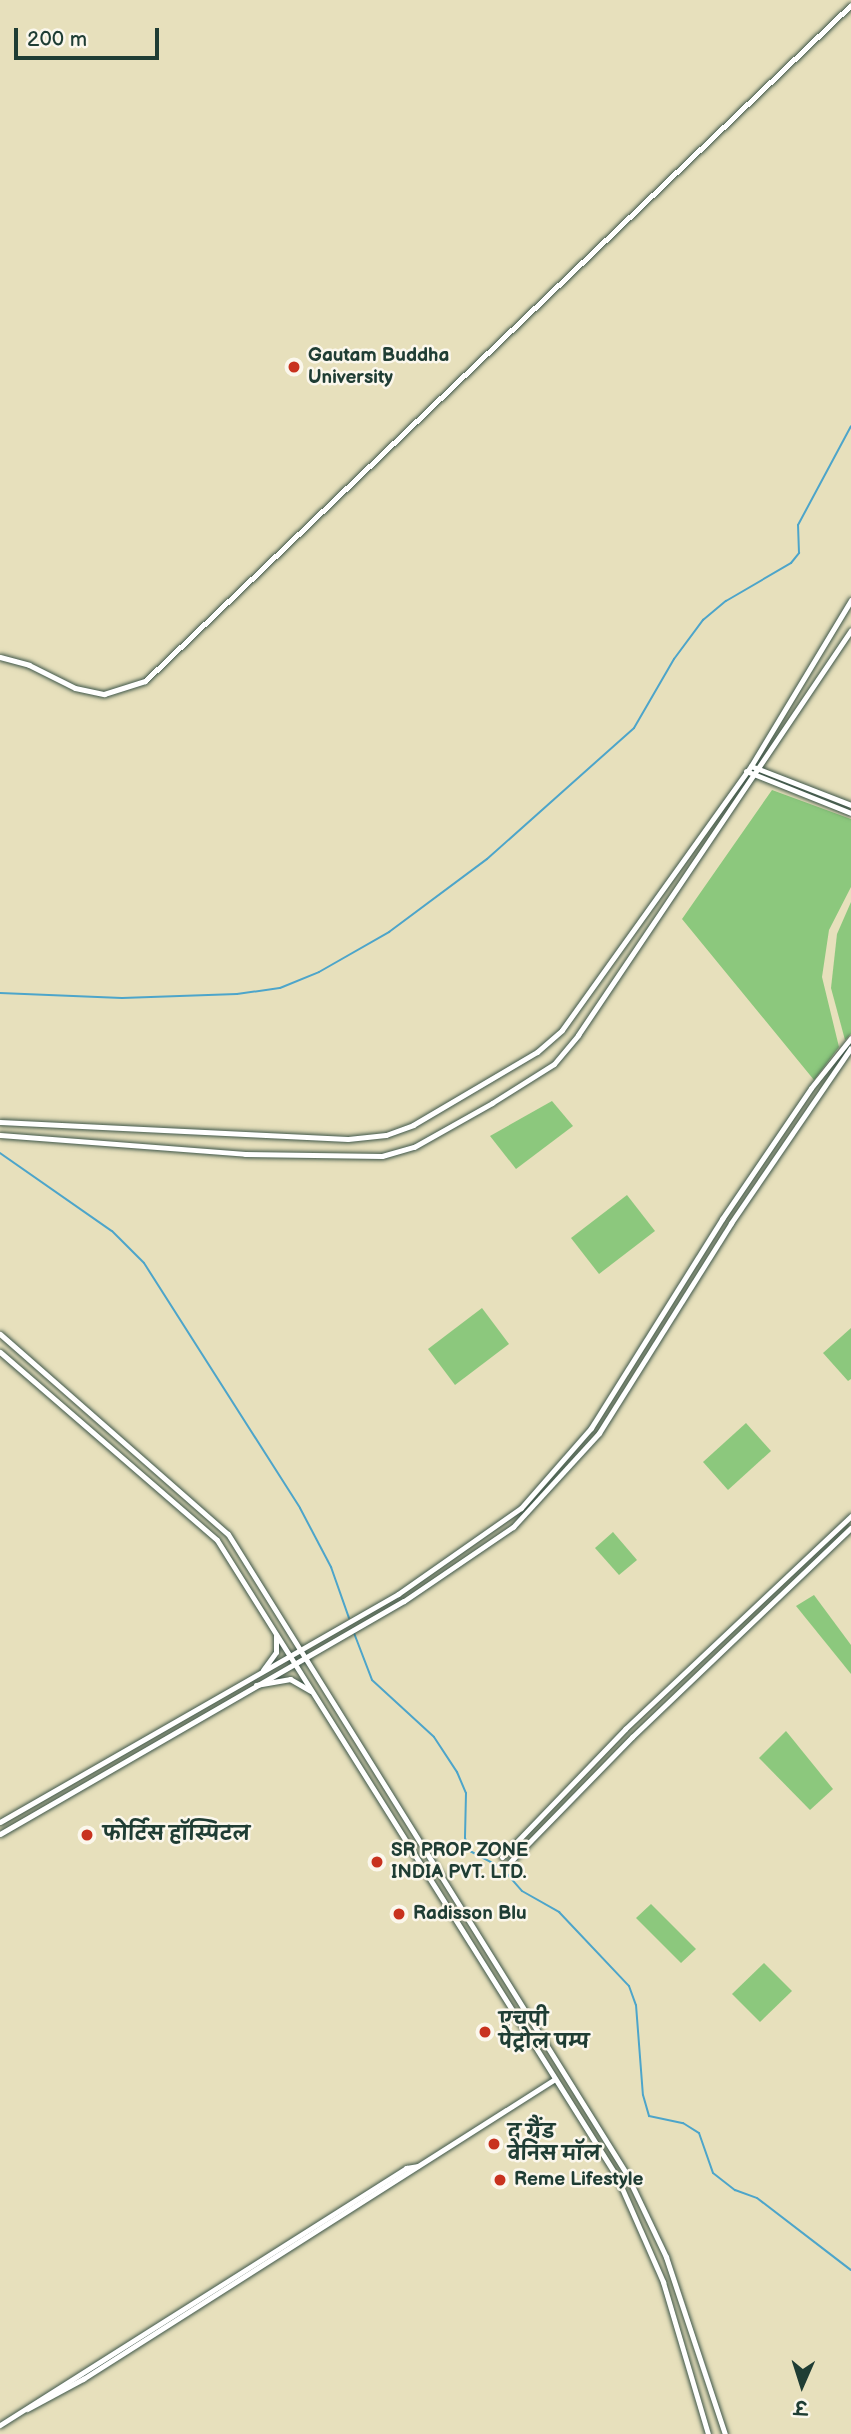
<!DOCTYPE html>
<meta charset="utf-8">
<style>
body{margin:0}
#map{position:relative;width:851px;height:2434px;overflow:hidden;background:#e7e0bc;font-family:"Balsamiq Sans","Playpen Sans Deva",sans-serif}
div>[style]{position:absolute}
.green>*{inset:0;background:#8cc87d}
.stream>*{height:2px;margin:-1px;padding:0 1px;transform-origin:1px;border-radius:1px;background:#4da5ca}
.roads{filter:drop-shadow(0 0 2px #3d5548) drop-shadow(0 0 2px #3d5548)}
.tertiary>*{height:5px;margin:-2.5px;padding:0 2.5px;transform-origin:2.5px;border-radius:2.5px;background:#fff}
.secondary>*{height:5px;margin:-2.5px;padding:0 2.5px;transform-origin:2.5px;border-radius:2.5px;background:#fff}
.dots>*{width:19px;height:19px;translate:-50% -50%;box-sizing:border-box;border:4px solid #fbf7ec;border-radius:50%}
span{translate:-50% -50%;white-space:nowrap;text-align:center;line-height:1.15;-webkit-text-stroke:5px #fbf7ec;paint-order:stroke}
.poi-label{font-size:19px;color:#1f3d34;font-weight:700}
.left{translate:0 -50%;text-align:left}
.north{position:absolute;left:767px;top:2350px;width:70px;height:70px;-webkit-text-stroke:5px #fbf7ec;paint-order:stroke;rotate:183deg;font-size:19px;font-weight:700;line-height:28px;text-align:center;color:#1f3d34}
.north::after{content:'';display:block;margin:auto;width:24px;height:32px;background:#1f3d34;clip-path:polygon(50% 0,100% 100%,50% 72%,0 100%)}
.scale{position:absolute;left:14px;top:28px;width:145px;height:32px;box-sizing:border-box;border:4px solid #1f3d34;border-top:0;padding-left:9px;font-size:21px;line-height:24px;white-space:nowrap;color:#1f3d34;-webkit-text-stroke:5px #fbf7ec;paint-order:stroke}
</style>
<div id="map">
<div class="green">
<div style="clip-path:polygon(772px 790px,851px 819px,851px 887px,829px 930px,822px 977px,839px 1047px,814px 1080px,682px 919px)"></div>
<div style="clip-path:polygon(851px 902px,851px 1034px,845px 1040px,831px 988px,837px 934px)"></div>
<div style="clip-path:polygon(552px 1101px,573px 1126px,516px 1169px,490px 1136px)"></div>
<div style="clip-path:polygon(627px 1195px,655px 1231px,599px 1274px,571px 1238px)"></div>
<div style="clip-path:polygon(482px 1308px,509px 1344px,455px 1385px,428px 1349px)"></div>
<div style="clip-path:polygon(851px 1328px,851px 1379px,848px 1381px,823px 1353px)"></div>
<div style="clip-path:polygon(746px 1423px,771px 1451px,728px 1490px,703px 1462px)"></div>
<div style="clip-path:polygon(613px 1532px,637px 1560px,619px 1575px,595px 1548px)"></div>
<div style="clip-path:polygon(814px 1595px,851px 1645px,851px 1674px,796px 1606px)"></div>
<div style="clip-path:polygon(786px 1731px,833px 1789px,810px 1810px,759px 1758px)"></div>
<div style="clip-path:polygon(651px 1904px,696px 1949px,681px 1963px,636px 1918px)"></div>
<div style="clip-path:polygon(764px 1963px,792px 1991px,760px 2022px,732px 1994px)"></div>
</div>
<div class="stream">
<div style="left:0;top:993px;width:122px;rotate:2.3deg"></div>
<div style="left:122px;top:998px;width:115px;rotate:-2deg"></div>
<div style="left:237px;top:994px;width:43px;rotate:-7.9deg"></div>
<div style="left:280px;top:988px;width:42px;rotate:-22.3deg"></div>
<div style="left:319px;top:972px;width:81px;rotate:-29.7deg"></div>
<div style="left:389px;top:932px;width:122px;rotate:-36.7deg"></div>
<div style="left:487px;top:859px;width:197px;rotate:-41.7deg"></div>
<div style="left:634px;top:728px;width:80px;rotate:-59.9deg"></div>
<div style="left:674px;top:659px;width:49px;rotate:-53.4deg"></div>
<div style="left:703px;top:620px;width:30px;rotate:-40deg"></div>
<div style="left:726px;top:601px;width:75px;rotate:-30.3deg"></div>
<div style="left:791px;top:563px;width:13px;rotate:-51deg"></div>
<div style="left:799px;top:553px;width:28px;rotate:-92deg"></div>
<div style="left:798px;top:525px;width:112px;rotate:-61.8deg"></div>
<div style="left:0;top:1153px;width:136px;rotate:34.9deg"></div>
<div style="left:112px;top:1231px;width:45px;rotate:45deg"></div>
<div style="left:144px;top:1263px;width:290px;rotate:57.5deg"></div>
<div style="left:300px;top:1508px;width:67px;rotate:62.3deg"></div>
<div style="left:331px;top:1567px;width:54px;rotate:70.6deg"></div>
<div style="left:354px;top:1633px;width:50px;rotate:69deg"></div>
<div style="left:372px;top:1680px;width:84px;rotate:42.6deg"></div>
<div style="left:434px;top:1737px;width:42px;rotate:56.7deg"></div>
<div style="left:457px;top:1772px;width:23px;rotate:67deg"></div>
<div style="left:466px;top:1793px;width:45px;rotate:91.3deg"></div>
<div style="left:465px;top:1838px;width:14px;rotate:69deg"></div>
<div style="left:470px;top:1851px;width:36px;rotate:28deg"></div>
<div style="left:502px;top:1868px;width:30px;rotate:49deg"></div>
<div style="left:522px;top:1891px;width:43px;rotate:29.6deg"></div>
<div style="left:559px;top:1912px;width:102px;rotate:46.6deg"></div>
<div style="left:629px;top:1986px;width:20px;rotate:70deg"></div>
<div style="left:636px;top:2005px;width:90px;rotate:85.6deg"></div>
<div style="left:643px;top:2095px;width:22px;rotate:74deg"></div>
<div style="left:649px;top:2116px;width:35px;rotate:12deg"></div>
<div style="left:683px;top:2123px;width:19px;rotate:32deg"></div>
<div style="left:699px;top:2133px;width:42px;rotate:70.7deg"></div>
<div style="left:713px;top:2173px;width:28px;rotate:38deg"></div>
<div style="left:735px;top:2190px;width:23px;rotate:20deg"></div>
<div style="left:757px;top:2198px;width:118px;rotate:37.5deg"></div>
</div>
<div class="roads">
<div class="tertiary">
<div style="left:0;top:657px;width:30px;rotate:15deg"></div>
<div style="left:29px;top:665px;width:51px;rotate:26.6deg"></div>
<div style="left:75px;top:688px;width:30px;rotate:12deg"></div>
<div style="left:104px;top:694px;width:43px;rotate:-17.6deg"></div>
<div style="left:145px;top:681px;width:977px;rotate:-43.76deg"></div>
<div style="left:751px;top:766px;width:107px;rotate:21.3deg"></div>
<div style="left:746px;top:771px;width:113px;rotate:21.8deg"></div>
<div style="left:0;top:1822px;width:459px;rotate:-29.8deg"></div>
<div style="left:398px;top:1594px;width:150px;rotate:-35deg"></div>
<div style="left:521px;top:1508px;width:106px;rotate:-48.8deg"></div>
<div style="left:591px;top:1428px;width:247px;rotate:-57.9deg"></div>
<div style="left:722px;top:1219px;width:158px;rotate:-55.8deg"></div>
<div style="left:811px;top:1088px;width:64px;rotate:-51.3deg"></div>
<div style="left:0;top:1834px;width:466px;rotate:-30deg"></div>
<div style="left:404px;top:1601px;width:132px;rotate:-34.2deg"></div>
<div style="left:513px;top:1527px;width:127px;rotate:-47.5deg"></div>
<div style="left:599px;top:1433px;width:248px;rotate:-57.8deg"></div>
<div style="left:731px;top:1223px;width:212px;rotate:-55.6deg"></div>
<div style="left:502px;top:1857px;width:178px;rotate:-46.1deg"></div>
<div style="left:625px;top:1729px;width:311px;rotate:-43.3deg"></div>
<div style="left:510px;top:1862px;width:175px;rotate:-45.7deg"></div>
<div style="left:632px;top:1737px;width:303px;rotate:-43.7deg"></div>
<div style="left:27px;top:2409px;width:64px;rotate:-28.2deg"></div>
<div style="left:83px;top:2379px;width:559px;rotate:-32.44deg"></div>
<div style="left:0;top:2425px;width:481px;rotate:-32.3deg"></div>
<div style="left:406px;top:2168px;width:11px;rotate:-10deg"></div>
</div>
<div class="secondary">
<div style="left:0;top:1122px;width:348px;rotate:2.8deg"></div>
<div style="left:348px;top:1139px;width:38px;rotate:-6deg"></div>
<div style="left:386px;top:1135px;width:29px;rotate:-20deg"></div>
<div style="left:413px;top:1125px;width:144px;rotate:-30.5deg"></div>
<div style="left:537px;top:1052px;width:33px;rotate:-41deg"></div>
<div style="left:562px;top:1030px;width:325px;rotate:-54.4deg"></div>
<div style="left:751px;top:766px;width:194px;rotate:-58.9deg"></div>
<div style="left:0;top:1135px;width:246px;rotate:4.4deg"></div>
<div style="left:245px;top:1154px;width:137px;rotate:0.8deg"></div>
<div style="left:382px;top:1156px;width:33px;rotate:-16deg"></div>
<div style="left:414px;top:1147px;width:90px;rotate:-29.4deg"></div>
<div style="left:492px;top:1103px;width:73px;rotate:-32.2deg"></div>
<div style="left:554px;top:1064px;width:38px;rotate:-50deg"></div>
<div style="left:578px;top:1035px;width:488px;rotate:-56deg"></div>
<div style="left:0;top:1334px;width:303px;rotate:41.3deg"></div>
<div style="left:228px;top:1534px;width:753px;rotate:58.08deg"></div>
<div style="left:626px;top:2173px;width:93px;rotate:64.5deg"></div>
<div style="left:666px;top:2257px;width:187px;rotate:71.6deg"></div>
<div style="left:0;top:1352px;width:287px;rotate:40.9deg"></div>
<div style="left:217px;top:1540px;width:752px;rotate:57.87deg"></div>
<div style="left:617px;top:2177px;width:115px;rotate:66.3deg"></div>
<div style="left:663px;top:2282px;width:159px;rotate:73.5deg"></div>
<div style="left:263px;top:1670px;width:22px;rotate:-54deg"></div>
<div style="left:276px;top:1652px;width:17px;rotate:-90deg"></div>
<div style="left:256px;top:1685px;width:35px;rotate:-10deg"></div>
<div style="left:290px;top:1679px;width:24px;rotate:30deg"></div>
</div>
</div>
<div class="dots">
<div style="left:294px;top:367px;background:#c8321e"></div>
<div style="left:87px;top:1835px;background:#c8321e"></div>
<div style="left:377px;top:1862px;background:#c8321e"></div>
<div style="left:399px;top:1914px;background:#c8321e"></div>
<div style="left:485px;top:2032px;background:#c8321e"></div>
<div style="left:494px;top:2144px;background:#c8321e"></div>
<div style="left:500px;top:2180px;background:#c8321e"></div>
</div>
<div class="poi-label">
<span class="left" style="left:308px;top:367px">Gautam Buddha<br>University</span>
<span class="left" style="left:103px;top:1835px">फोर्टिस हॉस्पिटल</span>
<span class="left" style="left:391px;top:1862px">SR PROP ZONE<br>INDIA PVT. LTD.</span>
<span class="left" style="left:413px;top:1914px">Radisson Blu</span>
<span class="left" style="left:499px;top:2032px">एचपी<br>पेट्रोल पम्प</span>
<span class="left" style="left:508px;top:2144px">द ग्रैंड<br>वेनिस मॉल</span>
<span class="left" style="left:514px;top:2180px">Reme Lifestyle</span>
</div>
<div class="north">उ</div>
<div class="scale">200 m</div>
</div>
